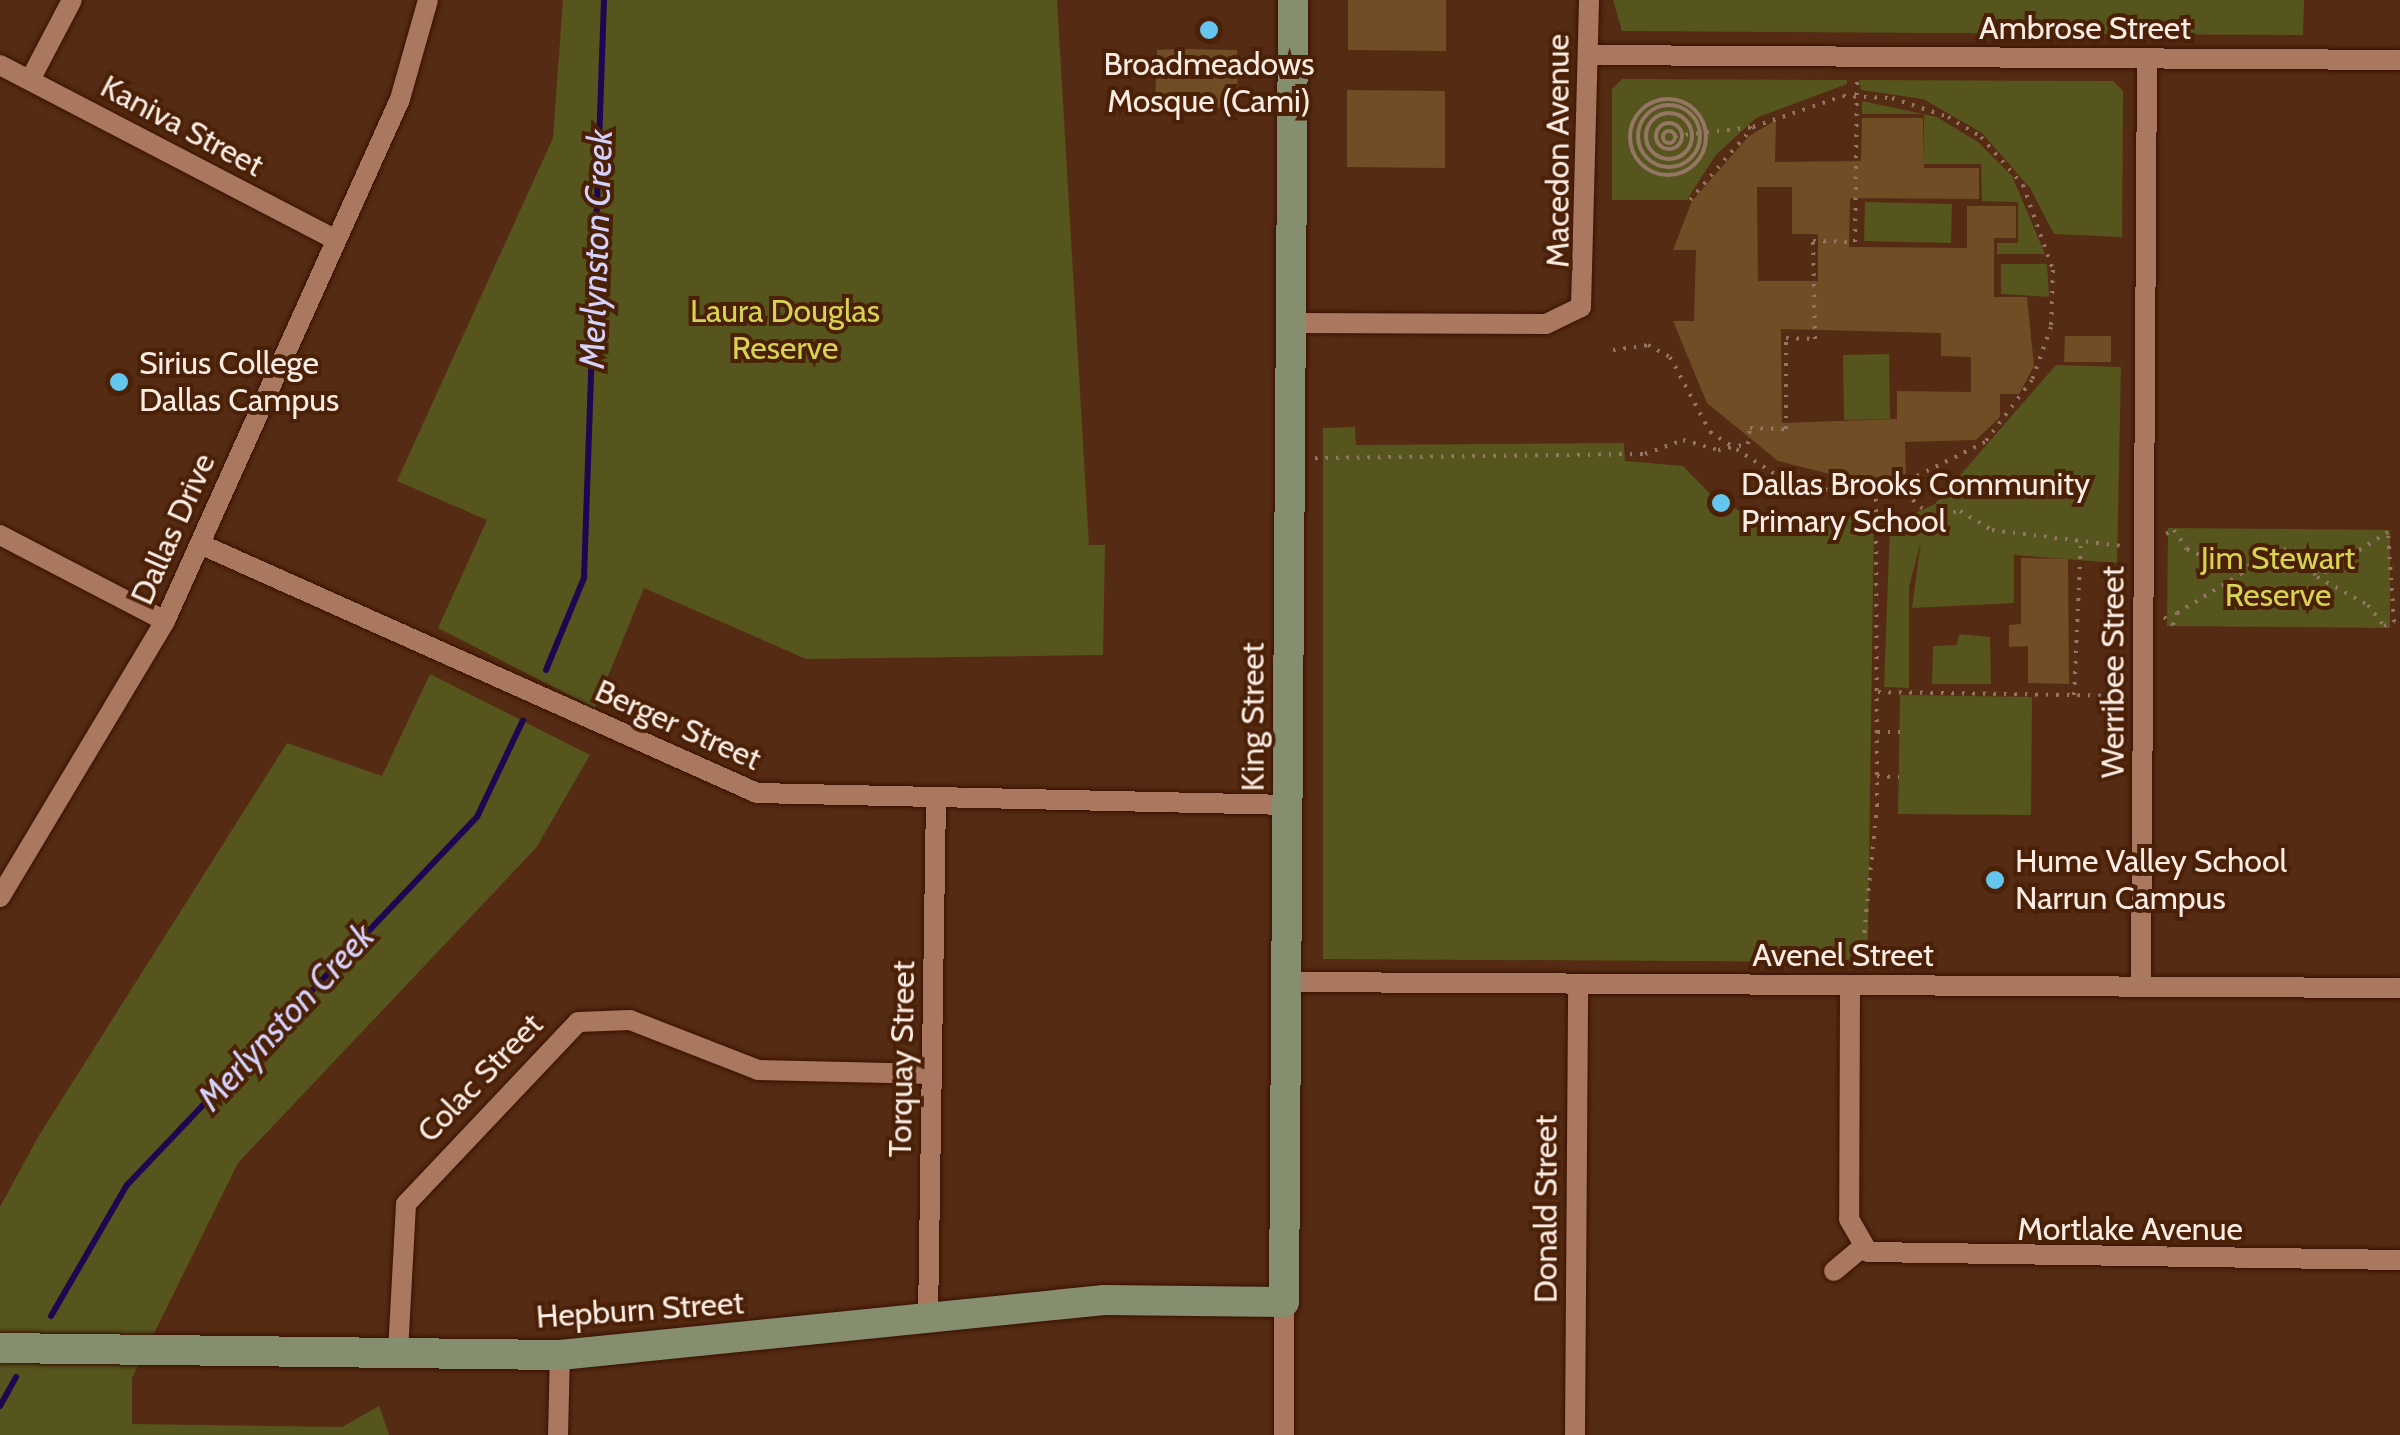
<!DOCTYPE html>
<style>
body{margin:0}
#map{position:relative;width:2400px;height:1435px;overflow:hidden;background:#552b13;font-family:Cabin,sans-serif}
div>[style]{position:absolute}
.green>*{inset:0;background:#56551d}
.stream>*{height:6px;margin:-3px;padding:0 3px;transform-origin:3px;border-radius:3px;background:#1f0650}
.building>*{inset:0;background:#704d25}
.path>*{height:4px;margin-top:-2px;transform-origin:0;background:repeating-linear-gradient(90deg,#957563 0 2.5px,transparent 0 10.5px)}
.path>.ring{margin:-2px;padding:0;box-sizing:content-box;background:none;border:4px solid #957563;border-radius:50%}
.roads{filter:drop-shadow(0 0 2px #391100) drop-shadow(0 0 2px #391100)}
.street>*{height:20px;margin:-10px;padding:0 10px;transform-origin:10px;border-radius:10px;background:#aa785f}
.secondary>*{height:30px;margin:-15px;padding:0 15px;transform-origin:15px;border-radius:15px;background:#868e70}
.dots>*{width:28px;height:28px;translate:-50% -50%;box-sizing:border-box;border:5px solid #4a2007;border-radius:50%}
span{translate:-50% -50%;white-space:nowrap;text-align:center;line-height:1.15;-webkit-text-stroke:8px #4a2007;paint-order:stroke}
.street-label{font-size:32px;color:#fdece4}
.poi-label{font-size:32px;color:#fdece4}
.left{translate:0 -50%;text-align:left}
.park-label{font-size:32px;color:#d5d351}
.water-label{font-size:35px;color:#d4d1fc;font-style:italic}
</style>
<div id="map">
<div class="green">
<div style="clip-path:polygon(563px 0,1057px 0,1089px 545px,1105px 545px,1103px 655px,806px 659px,644px 588px,595px 708px,438px 628px,487px 520px,397px 481px,553px 138px)"></div>
<div style="clip-path:polygon(1613px 0,2304px 0,2303px 35px,1622px 31px)"></div>
<div style="clip-path:polygon(1622px 79px,1847px 80px,1847px 84px,1756px 118px,1715px 156px,1687px 200px,1612px 200px,1612px 89px)"></div>
<div style="clip-path:polygon(1859px 80px,2113px 81px,2123px 91px,2122px 237px,2054px 234px,2030px 188px,1982px 133px,1923px 99px,1861px 90px)"></div>
<div style="clip-path:polygon(1862px 101px,1937px 117px,1978px 142px,2012px 176px,2045px 254px,1997px 254px,1997px 243px,2018px 243px,2018px 202px,1982px 201px,1981px 164px,1924px 164px,1924px 114px,1862px 114px)"></div>
<div style="clip-path:polygon(1865px 202px,1952px 204px,1951px 243px,1864px 241px)"></div>
<div style="clip-path:polygon(2001px 264px,2047px 264px,2049px 297px,2001px 294px)"></div>
<div style="clip-path:polygon(1889px 354px,1890px 419px,1844px 420px,1843px 355px)"></div>
<div style="clip-path:polygon(2056px 365px,2121px 367px,2117px 563px,2014px 555px,2014px 603px,1912px 608px,1921px 541px,1909px 587px,1909px 688px,1884px 687px,1890px 525px,1935px 504px)"></div>
<div style="clip-path:polygon(1355px 427px,1356px 445px,1624px 443px,1625px 461px,1683px 466px,1717px 501px,1760px 519px,1765px 512px,1811px 529px,1816px 514px,1874px 516px,1868px 937px,1860px 962px,1323px 959px,1323px 428px)"></div>
<div style="clip-path:polygon(2168px 528px,2390px 530px,2390px 628px,2167px 626px)"></div>
<div style="clip-path:polygon(1959px 634px,1990px 637px,1991px 684px,1932px 684px,1933px 646px,1957px 645px)"></div>
<div style="clip-path:polygon(430px 674px,590px 755px,536px 848px,238px 1163px,132px 1378px,132px 1424px,342px 1427px,379px 1406px,389px 1435px,0 1435px,0 1207px,38px 1137px,287px 743px,382px 776px)"></div>
<div style="clip-path:polygon(1900px 695px,2032px 697px,2031px 815px,1898px 814px)"></div>
</div>
<div class="stream">
<div style="left:546px;top:670px;width:100px;rotate:-67.6deg"></div>
<div style="left:584px;top:578px;width:578px;rotate:-88.02deg"></div>
<div style="left:51px;top:1316px;width:151px;rotate:-59.9deg"></div>
<div style="left:127px;top:1185px;width:508px;rotate:-46.44deg"></div>
<div style="left:477px;top:817px;width:107px;rotate:-64.6deg"></div>
<div style="left:0;top:1406px;width:33px;rotate:-61deg"></div>
</div>
<div class="building">
<div style="clip-path:polygon(1348px 0,1446px 0,1446px 51px,1348px 50px)"></div>
<div style="clip-path:polygon(1181px 49px,1237px 50px,1238px 108px,1155px 105px,1157px 50px)"></div>
<div style="clip-path:polygon(1347px 90px,1445px 91px,1445px 168px,1347px 167px)"></div>
<div style="clip-path:polygon(evenodd,1862px 118px,1923px 118px,1924px 168px,1979px 168px,1979px 199px,1850px 198px,1849px 247px,1967px 248px,1967px 206px,2016px 206px,2016px 238px,1994px 238px,1994px 297px,2027px 297px,2034px 366px,2019px 394px,2000px 394px,2000px 417px,1976px 440px,1905px 442px,1906px 474px,1854px 480px,1778px 461px,1707px 403px,1673px 321px,1694px 321px,1696px 250px,1673px 250px,1692px 201px,1749px 136px,1776px 120px,1775px 162px,1861px 161px,1862px 118px,1757px 187px,1792px 187px,1792px 234px,1818px 234px,1818px 281px,1758px 281px,1757px 187px,1862px 118px,1781px 329px,1941px 333px,1941px 356px,1971px 357px,1971px 392px,1897px 391px,1897px 419px,1782px 423px,1781px 329px)"></div>
<div style="clip-path:polygon(2065px 336px,2111px 336px,2111px 362px,2064px 362px)"></div>
<div style="clip-path:polygon(2021px 558px,2068px 559px,2069px 684px,2028px 683px,2028px 646px,2009px 647px,2009px 625px,2021px 624px)"></div>
</div>
<div class="path">
<div class="ring" style="left:1630px;top:99px;width:72px;height:72px"></div>
<div class="ring" style="left:1638px;top:105px;width:58px;height:58px"></div>
<div class="ring" style="left:1646px;top:113px;width:42px;height:42px"></div>
<div class="ring" style="left:1656px;top:123px;width:22px;height:22px"></div>
<div class="ring" style="left:1663px;top:131px;width:8px;height:8px"></div>
<div style="left:1675px;top:136px;width:79px;rotate:-6.6deg"></div>
<div style="left:1690px;top:200px;width:96px;rotate:-49.2deg"></div>
<div style="left:1753px;top:127px;width:95px;rotate:-19deg"></div>
<div style="left:1843px;top:96px;width:49px;rotate:2.3deg"></div>
<div style="left:1892px;top:98px;width:59px;rotate:18.7deg"></div>
<div style="left:1948px;top:117px;width:39px;rotate:31deg"></div>
<div style="left:1981px;top:137px;width:64px;rotate:48.8deg"></div>
<div style="left:2023px;top:185px;width:90px;rotate:70.6deg"></div>
<div style="left:2053px;top:270px;width:57px;rotate:92deg"></div>
<div style="left:2051px;top:327px;width:56px;rotate:109.7deg"></div>
<div style="left:2032px;top:380px;width:78px;rotate:127.2deg"></div>
<div style="left:1985px;top:442px;width:98px;rotate:153.4deg"></div>
<div style="left:1613px;top:350px;width:35px;rotate:-8deg"></div>
<div style="left:1648px;top:345px;width:25px;rotate:29deg"></div>
<div style="left:1670px;top:357px;width:85px;rotate:61.9deg"></div>
<div style="left:1710px;top:432px;width:88px;rotate:33deg"></div>
<div style="left:1784px;top:480px;width:63px;rotate:12.9deg"></div>
<div style="left:1845px;top:494px;width:53px;rotate:-8.7deg"></div>
<div style="left:1897px;top:486px;width:48px;rotate:41.6deg"></div>
<div style="left:1933px;top:518px;width:28px;rotate:-15deg"></div>
<div style="left:1960px;top:511px;width:37px;rotate:31deg"></div>
<div style="left:1992px;top:530px;width:131px;rotate:7deg"></div>
<div style="left:1315px;top:458px;width:330px;rotate:-0.7deg"></div>
<div style="left:1645px;top:454px;width:40px;rotate:-20.2deg"></div>
<div style="left:1683px;top:440px;width:36px;rotate:16deg"></div>
<div style="left:1718px;top:450px;width:31px;rotate:-11deg"></div>
<div style="left:1748px;top:444px;width:16px;rotate:-83deg"></div>
<div style="left:1750px;top:428px;width:36px;rotate:2deg"></div>
<div style="left:1786px;top:429px;width:91px;rotate:-90deg"></div>
<div style="left:1786px;top:338px;width:29px;rotate:2deg"></div>
<div style="left:1815px;top:339px;width:98px;rotate:-91.2deg"></div>
<div style="left:1813px;top:241px;width:42px;rotate:1.4deg"></div>
<div style="left:1855px;top:242px;width:164px;rotate:-89.3deg"></div>
<div style="left:2166px;top:534px;width:9px;rotate:-27deg"></div>
<div style="left:2174px;top:530px;width:23px;rotate:56deg"></div>
<div style="left:2187px;top:549px;width:60px;rotate:24.8deg"></div>
<div style="left:2241px;top:574px;width:33px;rotate:-47deg"></div>
<div style="left:2263px;top:550px;width:31px;rotate:-2deg"></div>
<div style="left:2294px;top:549px;width:36px;rotate:51deg"></div>
<div style="left:2317px;top:577px;width:58px;rotate:28.8deg"></div>
<div style="left:2368px;top:605px;width:26px;rotate:53deg"></div>
<div style="left:2384px;top:626px;width:11px;rotate:-22deg"></div>
<div style="left:2394px;top:622px;width:90px;rotate:-93.8deg"></div>
<div style="left:2388px;top:532px;width:84px;rotate:147.6deg"></div>
<div style="left:2164px;top:617px;width:12px;rotate:42deg"></div>
<div style="left:2173px;top:625px;width:13px;rotate:-72deg"></div>
<div style="left:2177px;top:613px;width:75px;rotate:-31.4deg"></div>
<div style="left:1878px;top:692px;width:243px;rotate:0.9deg"></div>
<div style="left:2074px;top:695px;width:154px;rotate:-87.4deg"></div>
<div style="left:1877px;top:732px;width:23px"></div>
<div style="left:1877px;top:776px;width:22px;rotate:3deg"></div>
<div style="left:1861px;top:964px;width:159px;rotate:-84.2deg"></div>
<div style="left:1877px;top:806px;width:314px;rotate:-90.2deg"></div>
</div>
<div class="roads">
<div class="street">
<div style="left:1589px;top:55px;width:811px;rotate:0.35deg"></div>
<div style="left:0;top:65px;width:379px;rotate:27.5deg"></div>
<div style="left:30px;top:80px;width:90px;rotate:-62.3deg"></div>
<div style="left:1291px;top:323px;width:255px;rotate:0.2deg"></div>
<div style="left:1546px;top:324px;width:39px;rotate:-26deg"></div>
<div style="left:1581px;top:307px;width:307px;rotate:-88.5deg"></div>
<div style="left:0;top:535px;width:186px;rotate:27.5deg"></div>
<div style="left:200px;top:544px;width:610px;rotate:24.09deg"></div>
<div style="left:757px;top:793px;width:531px;rotate:1.29deg"></div>
<div style="left:0;top:897px;width:322px;rotate:-59.1deg"></div>
<div style="left:165px;top:621px;width:572px;rotate:-65.76deg"></div>
<div style="left:400px;top:99px;width:103px;rotate:-74.2deg"></div>
<div style="left:1287px;top:982px;width:1113px;rotate:0.31deg"></div>
<div style="left:1850px;top:985px;width:234px;rotate:90.2deg"></div>
<div style="left:1849px;top:1219px;width:38px;rotate:60deg"></div>
<div style="left:1868px;top:1252px;width:532px;rotate:0.86deg"></div>
<div style="left:2141px;top:986px;width:927px;rotate:-89.63deg"></div>
<div style="left:1834px;top:1271px;width:35px;rotate:-40deg"></div>
<div style="left:928px;top:1318px;width:519px;rotate:-89.12deg"></div>
<div style="left:398px;top:1352px;width:148px;rotate:-86.9deg"></div>
<div style="left:406px;top:1204px;width:250px;rotate:-46.6deg"></div>
<div style="left:578px;top:1022px;width:52px;rotate:-2.2deg"></div>
<div style="left:630px;top:1020px;width:137px;rotate:21.3deg"></div>
<div style="left:758px;top:1070px;width:174px;rotate:1.3deg"></div>
<div style="left:558px;top:1435px;width:80px;rotate:-88.6deg"></div>
<div style="left:1284px;top:1435px;width:133px;rotate:-90deg"></div>
<div style="left:1575px;top:1435px;width:451px;rotate:-89.6deg"></div>
</div>
<div class="secondary">
<div style="left:0;top:1348px;width:560px;rotate:0.72deg"></div>
<div style="left:560px;top:1355px;width:547px;rotate:-5.77deg"></div>
<div style="left:1104px;top:1300px;width:180px;rotate:0.6deg"></div>
<div style="left:1284px;top:1302px;width:1302px;rotate:-89.6deg"></div>
</div>
</div>
<div class="dots">
<div style="left:1209px;top:30px;background:#64c5ee"></div>
<div style="left:119px;top:382px;background:#64c5ee"></div>
<div style="left:1721px;top:503px;background:#64c5ee"></div>
<div style="left:1995px;top:880px;background:#64c5ee"></div>
</div>
<div class="street-label">
<span style="left:2085px;top:28px">Ambrose Street</span>
<span style="left:182px;top:126px;rotate:28deg">Kaniva Street</span>
<span style="left:1558px;top:151px;rotate:-90deg">Macedon Avenue</span>
<span style="left:173px;top:529px;rotate:-66deg">Dallas Drive</span>
<span style="left:2113px;top:672px;rotate:-90deg">Werribee Street</span>
<span style="left:1253px;top:717px;rotate:-90deg">King Street</span>
<span style="left:678px;top:725px;rotate:24deg">Berger Street</span>
<span style="left:1843px;top:955px">Avenel Street</span>
<span style="left:902px;top:1059px;rotate:-89deg">Torquay Street</span>
<span style="left:480px;top:1078px;rotate:-46deg">Colac Street</span>
<span style="left:1546px;top:1209px;rotate:-90deg">Donald Street</span>
<span style="left:2130px;top:1229px">Mortlake Avenue</span>
<span style="left:640px;top:1310px;rotate:-4deg">Hepburn Street</span>
</div>
<div class="poi-label">
<span style="left:1209px;top:83px">Broadmeadows<br>Mosque (Cami)</span>
<span class="left" style="left:139px;top:382px">Sirius College<br>Dallas Campus</span>
<span class="left" style="left:1741px;top:503px">Dallas Brooks Community<br>Primary School</span>
<span class="left" style="left:2015px;top:880px">Hume Valley School<br>Narrun Campus</span>
</div>
<div class="park-label">
<span style="left:785px;top:330px">Laura Douglas<br>Reserve</span>
<span style="left:2278px;top:577px">Jim Stewart<br>Reserve</span>
</div>
<div class="water-label">
<span style="left:596px;top:249px;rotate:-88deg">Merlynston Creek</span>
<span style="left:286px;top:1017px;rotate:-47deg">Merlynston Creek</span>
</div>
</div>
